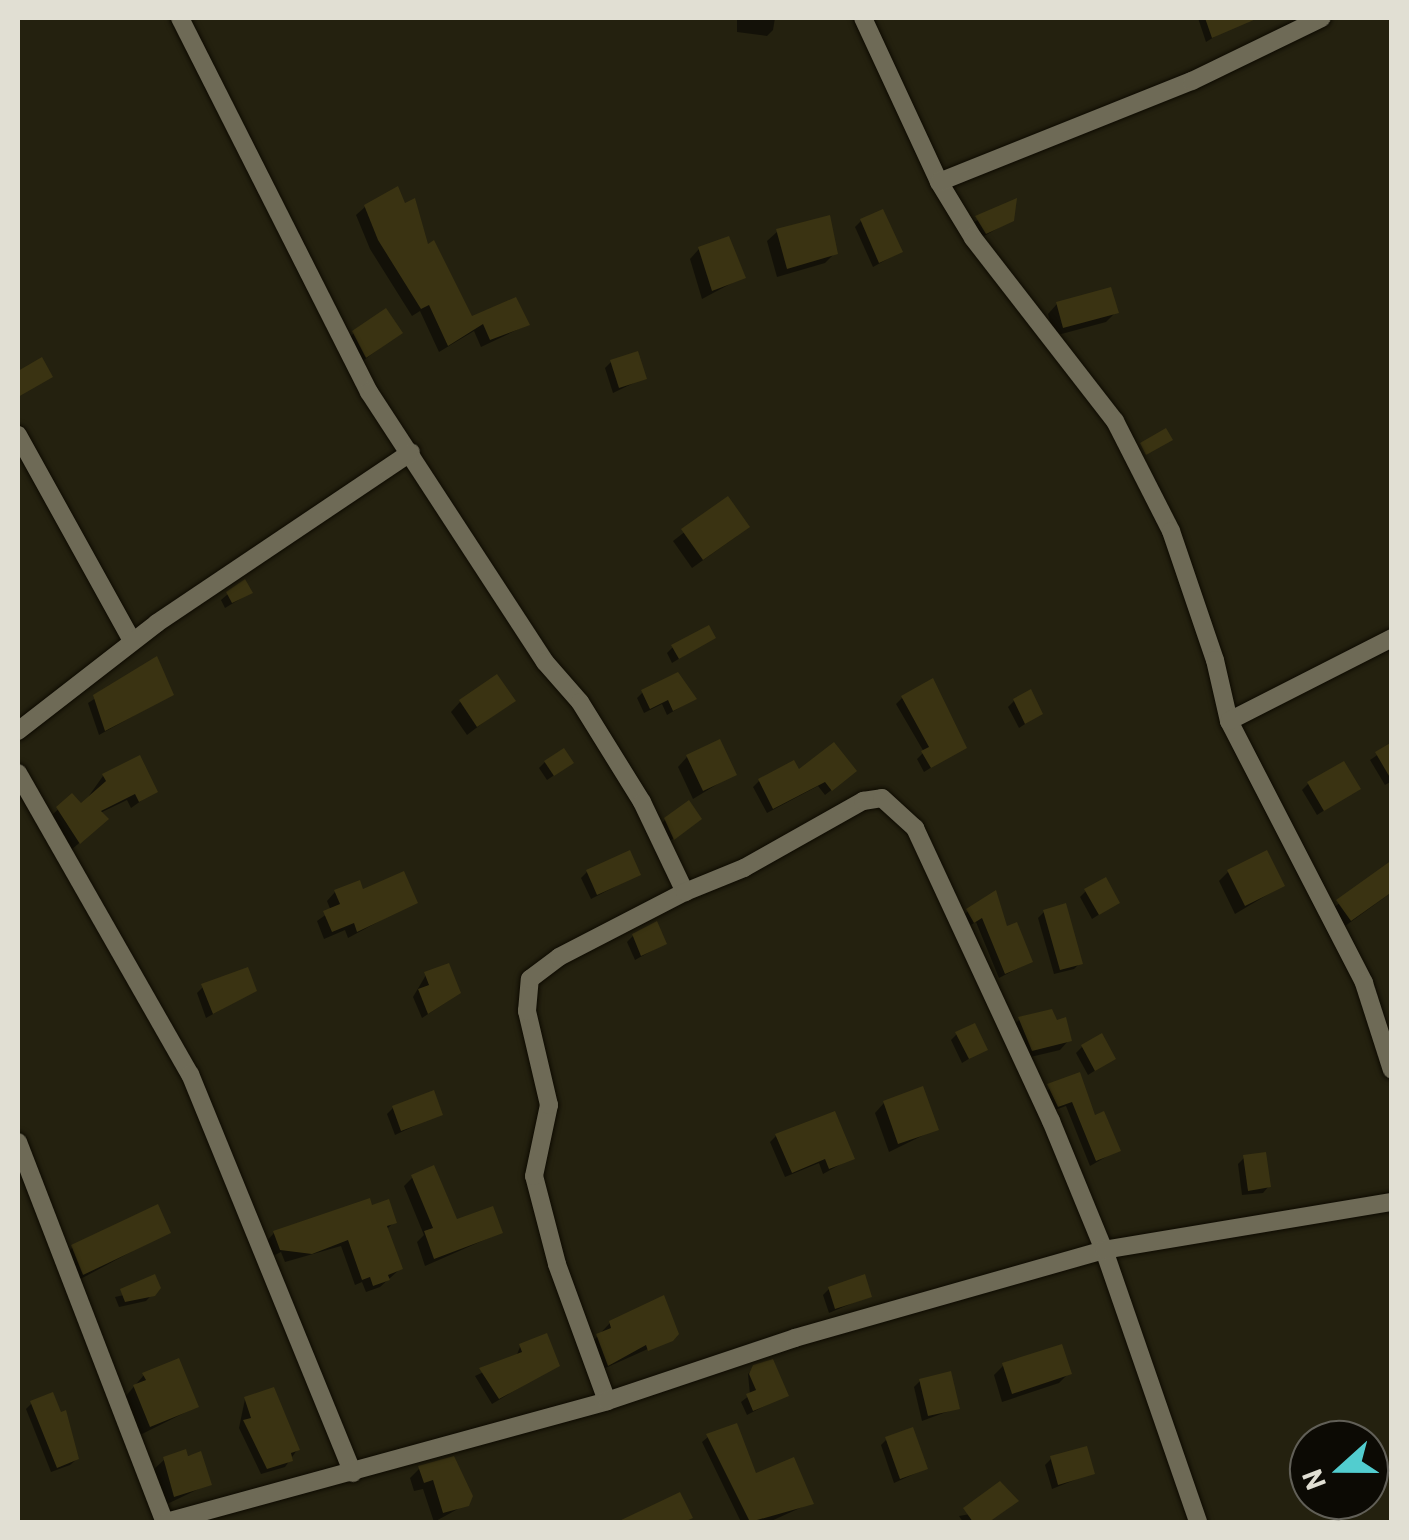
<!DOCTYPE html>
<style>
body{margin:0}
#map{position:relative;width:1409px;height:1540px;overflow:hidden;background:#24210f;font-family:Barlow,sans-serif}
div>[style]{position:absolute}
.shadow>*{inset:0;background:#0007}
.building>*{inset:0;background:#3a3312}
.roads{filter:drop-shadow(0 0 2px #0d0a00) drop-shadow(0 0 2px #0d0a00)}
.minor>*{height:18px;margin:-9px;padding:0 9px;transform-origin:9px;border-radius:9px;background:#6e6a56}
span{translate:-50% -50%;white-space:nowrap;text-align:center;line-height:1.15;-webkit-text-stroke:8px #0c0a04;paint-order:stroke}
.frame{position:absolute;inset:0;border:20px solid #e1dfd3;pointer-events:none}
.north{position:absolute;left:1289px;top:1420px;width:100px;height:100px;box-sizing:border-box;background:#0c0a04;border:2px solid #615f57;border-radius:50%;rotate:249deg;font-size:28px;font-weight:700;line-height:40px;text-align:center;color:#e1dfd3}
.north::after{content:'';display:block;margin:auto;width:35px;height:45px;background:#52cdcf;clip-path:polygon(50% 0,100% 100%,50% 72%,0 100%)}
</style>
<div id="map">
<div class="shadow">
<div style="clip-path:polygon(737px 18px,775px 18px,773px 30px,767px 36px,737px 32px)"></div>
<div style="clip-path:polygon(1198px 18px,1245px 18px,1206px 42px)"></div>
<div style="clip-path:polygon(1014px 202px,1012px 220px,979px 239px,970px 224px)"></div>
<div style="clip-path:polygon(365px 207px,426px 247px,471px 319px,527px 325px,481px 347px,474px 331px,439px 352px,420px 311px,412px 316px,370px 249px,356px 215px)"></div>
<div style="clip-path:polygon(861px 221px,900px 252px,873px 267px,855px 227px)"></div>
<div style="clip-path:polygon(777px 232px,835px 253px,825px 263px,777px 277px,767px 241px)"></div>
<div style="clip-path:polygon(699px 249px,743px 277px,702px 299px,690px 259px)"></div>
<div style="clip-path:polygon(1057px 304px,1116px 312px,1106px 322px,1054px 336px,1048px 314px)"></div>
<div style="clip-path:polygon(354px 333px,400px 333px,356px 366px,344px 343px)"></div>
<div style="clip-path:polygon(611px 362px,644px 378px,613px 393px,605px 368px)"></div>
<div style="clip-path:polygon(727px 499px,737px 536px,692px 568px,673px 541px)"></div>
<div style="clip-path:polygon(250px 593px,225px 608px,221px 600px,228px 594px)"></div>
<div style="clip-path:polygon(713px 638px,672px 663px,667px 653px,673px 647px)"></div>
<div style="clip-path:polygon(155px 660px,171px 695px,99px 735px,88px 703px)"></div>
<div style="clip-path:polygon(643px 692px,694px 699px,667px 715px,662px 704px,644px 713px,637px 698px)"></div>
<div style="clip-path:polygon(902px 698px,964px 747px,924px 772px,917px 759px,924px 752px,896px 704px)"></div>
<div style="clip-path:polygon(513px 700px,467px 735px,451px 712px,460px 702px)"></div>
<div style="clip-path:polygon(1014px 701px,1040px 714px,1019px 728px,1008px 707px)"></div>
<div style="clip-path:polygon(1392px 745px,1392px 781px,1385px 785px,1370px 760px)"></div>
<div style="clip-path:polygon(687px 757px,734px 774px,693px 799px,678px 767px)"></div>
<div style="clip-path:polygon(545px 762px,565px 768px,547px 780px,539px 768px)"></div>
<div style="clip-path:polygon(103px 776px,155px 791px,131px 808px,127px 800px,100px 813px,98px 827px,71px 850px,50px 817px,72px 796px,81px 807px)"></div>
<div style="clip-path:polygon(848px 777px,825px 795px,818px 786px,767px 813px,753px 787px,759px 781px)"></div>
<div style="clip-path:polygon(1308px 784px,1358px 789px,1317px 815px,1302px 790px)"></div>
<div style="clip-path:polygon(665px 820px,693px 825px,667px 843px,659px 826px)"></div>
<div style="clip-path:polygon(1392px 863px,1392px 892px,1341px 929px,1328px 912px)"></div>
<div style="clip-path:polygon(587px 872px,638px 875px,591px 899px,581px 878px)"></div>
<div style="clip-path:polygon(1228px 872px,1282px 886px,1235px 914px,1219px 881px)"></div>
<div style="clip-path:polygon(1086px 891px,1117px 903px,1092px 919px,1080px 897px)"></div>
<div style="clip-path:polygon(335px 892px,362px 892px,415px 902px,348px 938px,345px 930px,324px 939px,317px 921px,331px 911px,327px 901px)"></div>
<div style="clip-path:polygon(968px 911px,1006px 930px,1030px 962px,999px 978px,976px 922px,967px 927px,962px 917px)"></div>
<div style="clip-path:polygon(1044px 912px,1080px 963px,1074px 969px,1054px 974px,1038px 918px)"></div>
<div style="clip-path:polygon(633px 936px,664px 944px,635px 960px,627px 942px)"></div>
<div style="clip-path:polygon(426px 975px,451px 999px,422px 1018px,413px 997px)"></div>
<div style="clip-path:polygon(203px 987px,254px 991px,206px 1018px,197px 993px)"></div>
<div style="clip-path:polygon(1050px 1012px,1069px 1040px,1060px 1050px,1022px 1059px,1009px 1029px,1019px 1020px)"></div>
<div style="clip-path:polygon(957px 1034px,985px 1049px,962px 1063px,951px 1040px)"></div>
<div style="clip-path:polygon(1082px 1047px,1113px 1059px,1088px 1075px,1076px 1053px)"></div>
<div style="clip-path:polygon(1079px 1076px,1093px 1119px,1118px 1150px,1090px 1166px,1066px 1106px,1052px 1111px,1043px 1092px)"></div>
<div style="clip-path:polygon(884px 1103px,936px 1129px,889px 1152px,875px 1113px)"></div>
<div style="clip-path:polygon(393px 1108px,440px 1114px,395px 1135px,387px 1114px)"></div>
<div style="clip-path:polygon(776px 1136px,852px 1158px,823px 1174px,819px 1163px,785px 1177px,770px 1142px)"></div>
<div style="clip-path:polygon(1244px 1158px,1269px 1186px,1263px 1193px,1242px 1195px,1238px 1164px)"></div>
<div style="clip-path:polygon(413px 1177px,455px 1223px,500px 1233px,425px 1266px,417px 1242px,424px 1235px,404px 1186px)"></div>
<div style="clip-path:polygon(371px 1208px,394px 1222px,386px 1230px,400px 1269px,380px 1287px,366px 1292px,362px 1282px,355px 1285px,341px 1246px,285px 1262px,281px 1252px,273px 1256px,267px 1241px,274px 1233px)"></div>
<div style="clip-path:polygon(168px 1232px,73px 1283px,63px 1257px,73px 1247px)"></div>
<div style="clip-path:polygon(159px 1287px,146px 1301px,119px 1307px,115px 1297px)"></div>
<div style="clip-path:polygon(829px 1289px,869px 1296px,829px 1313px,823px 1295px)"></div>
<div style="clip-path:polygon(610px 1323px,670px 1339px,601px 1370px,592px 1342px)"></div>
<div style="clip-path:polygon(520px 1347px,557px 1365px,492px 1404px,475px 1376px,516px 1357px)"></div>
<div style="clip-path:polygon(1004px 1365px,1069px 1373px,1059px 1383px,1002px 1402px,994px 1375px)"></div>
<div style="clip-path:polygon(754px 1368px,786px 1395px,747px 1415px,741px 1402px,750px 1395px,748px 1374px)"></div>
<div style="clip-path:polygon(144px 1375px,196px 1407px,140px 1435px,125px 1397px)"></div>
<div style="clip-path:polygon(920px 1381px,957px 1408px,922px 1421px,914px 1387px)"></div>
<div style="clip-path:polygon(245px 1399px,297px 1450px,285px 1467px,261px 1474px,239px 1428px)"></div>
<div style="clip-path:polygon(32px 1403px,77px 1459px,70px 1465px,51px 1472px,26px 1409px)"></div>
<div style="clip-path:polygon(708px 1437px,754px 1476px,811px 1503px,769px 1522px,741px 1522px,702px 1442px)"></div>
<div style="clip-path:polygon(887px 1439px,925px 1469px,894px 1483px,881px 1445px)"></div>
<div style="clip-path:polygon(199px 1454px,209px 1484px,165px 1505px,154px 1469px,164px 1460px)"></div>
<div style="clip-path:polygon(1051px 1459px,1092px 1473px,1052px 1489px,1045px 1465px)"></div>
<div style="clip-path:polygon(420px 1468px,467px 1504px,434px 1522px,423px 1489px,414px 1491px,410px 1478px)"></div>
<div style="clip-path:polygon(1010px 1507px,988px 1522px,963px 1522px,959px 1516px)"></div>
</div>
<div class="building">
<div style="clip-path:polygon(1205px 18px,1256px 18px,1256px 19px,1212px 38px)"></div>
<div style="clip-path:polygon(398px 186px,405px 203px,415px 198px,428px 244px,434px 240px,472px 316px,516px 297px,530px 325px,490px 340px,483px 324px,448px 346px,429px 305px,421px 309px,378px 240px,364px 205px)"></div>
<div style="clip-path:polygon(1017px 198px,1014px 221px,986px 234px,975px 216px)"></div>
<div style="clip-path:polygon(883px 209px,903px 252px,879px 263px,860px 219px)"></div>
<div style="clip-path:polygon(830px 215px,838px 254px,787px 269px,776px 229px)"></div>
<div style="clip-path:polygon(729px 236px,746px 278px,712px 291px,698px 247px)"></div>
<div style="clip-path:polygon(1111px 287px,1119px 313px,1063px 328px,1056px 302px)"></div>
<div style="clip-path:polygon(386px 308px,403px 333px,366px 358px,352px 331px)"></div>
<div style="clip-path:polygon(638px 351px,647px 379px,619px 388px,610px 360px)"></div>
<div style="clip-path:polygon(42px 357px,53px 377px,18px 397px,18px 371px)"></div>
<div style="clip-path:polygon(1166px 428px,1173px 440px,1146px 455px,1140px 443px)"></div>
<div style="clip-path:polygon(728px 496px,750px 527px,703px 560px,681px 529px)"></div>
<div style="clip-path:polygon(245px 579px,253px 593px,232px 603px,226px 592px)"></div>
<div style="clip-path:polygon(709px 625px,716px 638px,679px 659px,671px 645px)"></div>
<div style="clip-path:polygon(157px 656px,174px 695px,105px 731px,93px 695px)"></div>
<div style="clip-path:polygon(678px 672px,697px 699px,673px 711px,668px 700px,650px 709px,641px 690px)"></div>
<div style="clip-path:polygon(497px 674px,516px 701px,477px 727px,459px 700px)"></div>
<div style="clip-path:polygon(933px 678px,967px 748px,931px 768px,921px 751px,929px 747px,901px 696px)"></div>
<div style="clip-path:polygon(1031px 689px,1043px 714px,1025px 724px,1013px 699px)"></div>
<div style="clip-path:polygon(720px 739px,737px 775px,703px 791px,686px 755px)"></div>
<div style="clip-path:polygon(834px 742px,857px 771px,832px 791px,825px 782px,773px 809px,758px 779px,794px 760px,799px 769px)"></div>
<div style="clip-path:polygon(1392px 742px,1392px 781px,1375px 752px)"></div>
<div style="clip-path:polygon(564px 748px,574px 763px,554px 776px,544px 761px)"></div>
<div style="clip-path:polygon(140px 755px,158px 792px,139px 802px,135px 794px,101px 811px,109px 819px,80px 844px,56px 807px,72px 793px,81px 803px,106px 781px,102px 774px)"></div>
<div style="clip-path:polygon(1344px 761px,1361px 789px,1324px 811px,1307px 782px)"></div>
<div style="clip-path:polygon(689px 800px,702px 819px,674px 840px,664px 818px)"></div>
<div style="clip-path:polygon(630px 850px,641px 875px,597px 895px,586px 870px)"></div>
<div style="clip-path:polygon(1267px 850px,1285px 886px,1245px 906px,1227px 870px)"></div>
<div style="clip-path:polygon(1392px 860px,1392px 892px,1351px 921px,1336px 900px)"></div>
<div style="clip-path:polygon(404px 871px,418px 903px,357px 932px,354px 923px,332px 932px,323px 911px,340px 904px,334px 890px,360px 880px,363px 889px)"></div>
<div style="clip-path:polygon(1106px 877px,1120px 903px,1099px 915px,1084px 889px)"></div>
<div style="clip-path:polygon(996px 890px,1007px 926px,1017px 922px,1033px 962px,1005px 974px,982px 918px,974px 923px,966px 909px)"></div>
<div style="clip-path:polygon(1066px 903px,1083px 964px,1060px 970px,1043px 910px)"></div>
<div style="clip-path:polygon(657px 921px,667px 944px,641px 956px,632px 934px)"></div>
<div style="clip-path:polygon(449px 963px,461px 993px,428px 1014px,418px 989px,429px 985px,424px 972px)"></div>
<div style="clip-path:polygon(248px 967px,257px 991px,213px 1014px,201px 984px)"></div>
<div style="clip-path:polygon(1052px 1009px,1057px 1020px,1066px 1017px,1072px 1041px,1032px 1051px,1018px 1017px)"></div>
<div style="clip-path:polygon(975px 1023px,988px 1050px,969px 1059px,955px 1032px)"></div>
<div style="clip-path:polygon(1102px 1033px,1116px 1059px,1095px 1071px,1081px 1045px)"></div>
<div style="clip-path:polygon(1080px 1072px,1095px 1115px,1104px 1111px,1121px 1151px,1096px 1161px,1072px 1102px,1058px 1107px,1047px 1084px)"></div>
<div style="clip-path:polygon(923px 1086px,939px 1130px,898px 1144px,883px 1101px)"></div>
<div style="clip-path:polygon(434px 1090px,443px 1115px,401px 1131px,392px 1106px)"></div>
<div style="clip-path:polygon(835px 1111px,855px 1159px,829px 1169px,825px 1159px,792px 1173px,775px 1134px)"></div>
<div style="clip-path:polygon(1266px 1152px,1271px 1187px,1248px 1191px,1243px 1155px)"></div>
<div style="clip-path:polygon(434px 1165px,457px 1219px,493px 1206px,503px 1233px,434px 1259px,424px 1231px,433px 1228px,411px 1175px)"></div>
<div style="clip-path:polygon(370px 1198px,372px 1205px,389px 1199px,397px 1223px,387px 1226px,403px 1269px,388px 1275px,390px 1280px,373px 1286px,370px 1277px,362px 1280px,348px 1240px,312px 1254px,280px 1250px,273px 1231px)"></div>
<div style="clip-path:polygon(158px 1204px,171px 1233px,83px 1275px,71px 1245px)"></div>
<div style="clip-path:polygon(155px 1274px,161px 1288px,155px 1296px,125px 1302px,120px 1289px)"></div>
<div style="clip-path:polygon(865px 1274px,872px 1297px,835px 1309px,828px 1287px)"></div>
<div style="clip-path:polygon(664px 1295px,679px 1334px,673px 1341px,648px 1351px,646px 1345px,608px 1366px,596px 1334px,611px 1328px,609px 1321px)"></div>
<div style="clip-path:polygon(547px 1333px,560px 1366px,499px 1399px,479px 1368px,522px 1352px,519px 1344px)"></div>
<div style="clip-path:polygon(1062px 1344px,1072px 1374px,1012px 1394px,1002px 1363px)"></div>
<div style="clip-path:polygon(179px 1358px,199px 1407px,150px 1427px,133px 1385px,146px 1380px,142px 1373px)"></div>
<div style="clip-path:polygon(773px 1359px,789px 1396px,753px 1411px,746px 1394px,756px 1390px,749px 1374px,753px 1365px)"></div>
<div style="clip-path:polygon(951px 1371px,960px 1409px,928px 1416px,919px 1379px)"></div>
<div style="clip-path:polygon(274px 1387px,300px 1450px,291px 1453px,293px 1461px,267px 1469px,243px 1420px,251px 1418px,244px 1397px)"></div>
<div style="clip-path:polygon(53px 1392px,61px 1412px,66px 1410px,79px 1459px,57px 1468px,30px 1401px)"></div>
<div style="clip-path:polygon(737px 1423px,756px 1473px,794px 1457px,814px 1504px,750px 1522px,706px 1434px)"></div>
<div style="clip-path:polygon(913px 1427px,928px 1469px,900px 1479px,885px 1437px)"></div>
<div style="clip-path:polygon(1087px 1446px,1095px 1474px,1058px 1485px,1050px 1456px)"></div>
<div style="clip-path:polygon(186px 1449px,188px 1456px,201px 1451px,212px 1485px,174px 1497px,163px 1457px)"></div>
<div style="clip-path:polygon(454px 1456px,473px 1496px,469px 1506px,443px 1513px,433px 1480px,424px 1483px,418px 1466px)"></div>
<div style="clip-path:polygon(1000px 1481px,1019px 1501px,989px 1522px,973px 1522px,963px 1508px)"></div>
<div style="clip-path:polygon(680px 1492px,693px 1518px,684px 1522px,617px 1522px)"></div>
</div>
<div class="roads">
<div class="minor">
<div style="left:180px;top:18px;width:419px;rotate:63.2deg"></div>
<div style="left:369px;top:392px;width:322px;rotate:56.9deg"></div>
<div style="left:545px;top:662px;width:53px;rotate:48.8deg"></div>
<div style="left:580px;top:702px;width:118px;rotate:58.2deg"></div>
<div style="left:642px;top:802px;width:100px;rotate:64.5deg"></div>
<div style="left:863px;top:18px;width:181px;rotate:65.1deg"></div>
<div style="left:939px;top:182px;width:66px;rotate:58.7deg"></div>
<div style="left:973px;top:238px;width:232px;rotate:52.2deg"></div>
<div style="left:1115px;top:421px;width:123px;rotate:63deg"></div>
<div style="left:1171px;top:531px;width:136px;rotate:71.2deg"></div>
<div style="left:1215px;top:660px;width:63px;rotate:77.1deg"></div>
<div style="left:1229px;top:721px;width:295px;rotate:62.7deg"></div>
<div style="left:1364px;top:983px;width:91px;rotate:72.2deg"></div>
<div style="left:939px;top:182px;width:272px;rotate:-21.8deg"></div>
<div style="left:1192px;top:81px;width:144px;rotate:-25.9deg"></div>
<div style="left:18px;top:435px;width:235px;rotate:61deg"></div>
<div style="left:1229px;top:721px;width:183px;rotate:-27deg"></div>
<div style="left:18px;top:731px;width:176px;rotate:-37.8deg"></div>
<div style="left:157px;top:623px;width:306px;rotate:-33.9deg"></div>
<div style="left:18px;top:773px;width:347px;rotate:60.3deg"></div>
<div style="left:190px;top:1074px;width:431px;rotate:67.8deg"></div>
<div style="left:18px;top:1142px;width:407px;rotate:68.9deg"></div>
<div style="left:607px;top:1401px;width:146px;rotate:-110.1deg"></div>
<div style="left:557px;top:1264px;width:91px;rotate:-104.6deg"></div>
<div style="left:534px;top:1176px;width:73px;rotate:-78.1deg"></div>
<div style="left:549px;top:1105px;width:97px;rotate:-103.2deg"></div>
<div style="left:527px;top:1011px;width:32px;rotate:-85deg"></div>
<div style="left:530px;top:979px;width:36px;rotate:-37deg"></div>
<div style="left:559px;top:957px;width:142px;rotate:-27.3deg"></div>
<div style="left:685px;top:892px;width:64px;rotate:-22.1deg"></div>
<div style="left:744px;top:868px;width:137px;rotate:-29.4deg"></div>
<div style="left:863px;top:801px;width:19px;rotate:-9deg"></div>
<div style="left:882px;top:798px;width:45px;rotate:42.3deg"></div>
<div style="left:915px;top:828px;width:323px;rotate:65.1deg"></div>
<div style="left:1051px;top:1121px;width:139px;rotate:67.7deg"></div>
<div style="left:1104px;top:1250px;width:288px;rotate:70.9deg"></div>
<div style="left:166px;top:1522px;width:457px;rotate:-15.3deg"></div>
<div style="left:607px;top:1401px;width:198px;rotate:-18.5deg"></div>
<div style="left:795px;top:1338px;width:321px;rotate:-15.9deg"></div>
<div style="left:1104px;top:1250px;width:292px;rotate:-9.5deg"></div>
</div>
</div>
<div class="frame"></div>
<div class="north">N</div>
</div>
